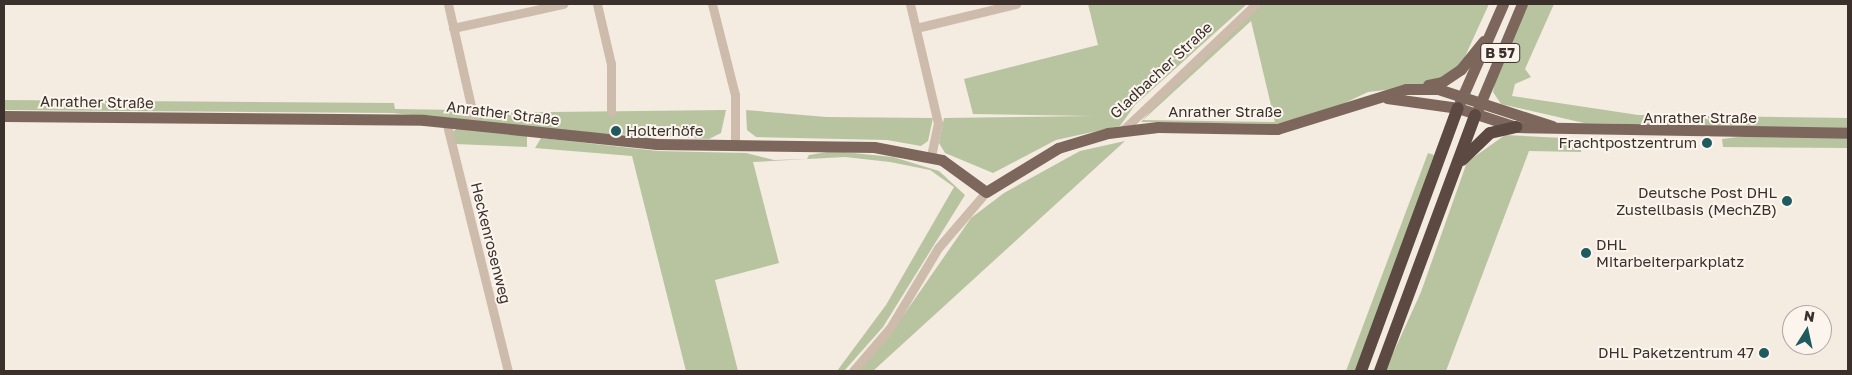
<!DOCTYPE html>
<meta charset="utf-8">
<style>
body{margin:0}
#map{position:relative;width:1852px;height:375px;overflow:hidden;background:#f4ebe1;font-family:"Golos Text",sans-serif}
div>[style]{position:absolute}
.green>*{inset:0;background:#b8c4a0}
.minor>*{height:9px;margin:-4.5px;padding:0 4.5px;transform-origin:4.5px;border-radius:4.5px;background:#cdbbac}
.major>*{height:11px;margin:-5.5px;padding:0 5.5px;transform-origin:5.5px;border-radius:5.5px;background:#7d675c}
.highway>*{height:12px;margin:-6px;padding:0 6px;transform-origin:6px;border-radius:6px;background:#5c4a42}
.dots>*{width:14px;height:14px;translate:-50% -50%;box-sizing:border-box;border:2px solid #fbf5ee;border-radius:50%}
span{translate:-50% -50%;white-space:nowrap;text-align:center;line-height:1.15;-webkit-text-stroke:4px #fbf5ee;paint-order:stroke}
.shield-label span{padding:1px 4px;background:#fbf5ee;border:1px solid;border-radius:4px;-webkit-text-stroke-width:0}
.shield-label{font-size:14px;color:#3b302b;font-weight:700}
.street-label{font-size:15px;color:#3b302b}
.poi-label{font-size:15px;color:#3b302b}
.left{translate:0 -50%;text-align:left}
.right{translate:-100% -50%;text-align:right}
.frame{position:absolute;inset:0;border:5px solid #3b302b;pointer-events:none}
.north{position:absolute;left:1782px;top:305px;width:50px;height:50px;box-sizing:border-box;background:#fbf5ee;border:1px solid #aea6a0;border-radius:50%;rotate:10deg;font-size:14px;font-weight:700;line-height:20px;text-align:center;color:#3b302b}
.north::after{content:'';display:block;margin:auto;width:18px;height:22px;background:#1f5a5e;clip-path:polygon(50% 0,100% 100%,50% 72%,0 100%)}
</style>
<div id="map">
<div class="green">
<div style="clip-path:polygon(1088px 4px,1247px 4px,1135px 105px,1120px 126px,1056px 140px,993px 173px,945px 153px,939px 143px,944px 118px,1092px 116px,973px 114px,964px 79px,1098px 45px)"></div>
<div style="clip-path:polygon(evenodd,1261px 4px,1489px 4px,1462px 63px,1449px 75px,1420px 86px,1368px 92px,1334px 108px,1276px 124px,1141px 122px,1177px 80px,1261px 4px,1251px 21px,1275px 122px,1143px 120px,1251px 21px)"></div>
<div style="clip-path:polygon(1528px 4px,1554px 4px,1525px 69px,1531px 77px,1515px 84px,1512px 96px,1638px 115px,1848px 118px,1848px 129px,1584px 123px,1501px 104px,1493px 92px,1496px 75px)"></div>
<div style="clip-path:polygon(4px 100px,394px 103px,395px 109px,461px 110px,468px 102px,471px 113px,726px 110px,721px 133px,709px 139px,590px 133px,392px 113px,4px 110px)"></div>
<div style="clip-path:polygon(746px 110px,826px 117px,933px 118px,928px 141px,921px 146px,887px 140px,756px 137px,747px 130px)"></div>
<div style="clip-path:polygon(458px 128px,527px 136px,527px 147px,455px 144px,452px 132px)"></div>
<div style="clip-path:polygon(1505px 135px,1581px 139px,1581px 152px,1529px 151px,1446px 371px,1385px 371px,1421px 292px,1467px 162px)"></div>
<div style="clip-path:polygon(1745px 136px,1848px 137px,1848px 148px,1723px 147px,1722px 139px)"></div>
<div style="clip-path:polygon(541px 138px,658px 151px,746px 153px,774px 160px,807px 159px,809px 155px,833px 151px,893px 157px,939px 171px,965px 195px,883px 327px,844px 371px,837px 371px,886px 305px,954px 187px,930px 170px,890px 162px,845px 157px,753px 162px,779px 263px,715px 280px,738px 371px,686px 371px,632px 156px,535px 148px)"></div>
<div style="clip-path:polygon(1125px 141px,873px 371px,858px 371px,887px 339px,971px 218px,1004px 193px,1080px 151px)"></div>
<div style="clip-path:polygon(1428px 153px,1434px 155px,1357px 371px,1346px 371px)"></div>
</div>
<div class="minor">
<div style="left:448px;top:4px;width:114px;rotate:77.3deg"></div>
<div style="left:597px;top:4px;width:62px;rotate:76.9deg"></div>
<div style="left:611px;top:64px;width:48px;rotate:90deg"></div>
<div style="left:712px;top:4px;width:94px;rotate:75.8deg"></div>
<div style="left:735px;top:95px;width:50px;rotate:90deg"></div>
<div style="left:910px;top:4px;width:122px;rotate:76.8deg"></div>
<div style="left:938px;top:123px;width:34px;rotate:102deg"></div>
<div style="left:453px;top:28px;width:113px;rotate:-12.3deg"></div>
<div style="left:916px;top:28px;width:103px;rotate:-13.5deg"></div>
<div style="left:446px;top:121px;width:258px;rotate:76.1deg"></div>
<div style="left:1123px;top:130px;width:183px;rotate:-43.5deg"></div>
<div style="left:853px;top:371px;width:57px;rotate:-49.3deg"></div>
<div style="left:890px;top:328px;width:93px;rotate:-59deg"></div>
<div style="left:938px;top:248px;width:74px;rotate:-49.4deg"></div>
</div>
<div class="major">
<div style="left:1428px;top:85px;width:14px;rotate:-12deg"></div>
<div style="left:1442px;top:82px;width:23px;rotate:-34deg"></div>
<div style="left:1461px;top:69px;width:36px;rotate:-51deg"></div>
<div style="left:1387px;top:98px;width:72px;rotate:8deg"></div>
<div style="left:1458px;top:108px;width:61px;rotate:18.1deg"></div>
<div style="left:1516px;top:127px;width:332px;rotate:1deg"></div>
<div style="left:1460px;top:102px;width:107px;rotate:-66.3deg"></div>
<div style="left:1478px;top:109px;width:114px;rotate:-67.3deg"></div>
<div style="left:4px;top:116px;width:420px;rotate:0.5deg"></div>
<div style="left:424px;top:120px;width:234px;rotate:5.9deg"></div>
<div style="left:657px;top:144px;width:217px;rotate:0.8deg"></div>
<div style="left:874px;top:147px;width:69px;rotate:10.8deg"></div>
<div style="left:942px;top:160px;width:54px;rotate:36deg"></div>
<div style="left:986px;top:192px;width:84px;rotate:-31.4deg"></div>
<div style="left:1058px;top:148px;width:52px;rotate:-16.7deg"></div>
<div style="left:1108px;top:133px;width:50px;rotate:-6.8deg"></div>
<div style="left:1158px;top:127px;width:119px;rotate:1deg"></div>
<div style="left:1277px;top:129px;width:135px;rotate:-17.2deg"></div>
<div style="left:1406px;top:89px;width:32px"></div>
<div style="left:1438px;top:89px;width:120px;rotate:18deg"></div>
</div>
<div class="highway">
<div style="left:1462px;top:160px;width:39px;rotate:-44deg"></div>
<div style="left:1490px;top:133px;width:27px;rotate:-13deg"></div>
<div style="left:1361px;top:371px;width:280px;rotate:-69.8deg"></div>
<div style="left:1380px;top:371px;width:273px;rotate:-69.6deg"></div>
</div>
<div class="dots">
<div style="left:616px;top:131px;background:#1f5a5e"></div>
<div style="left:1707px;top:143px;background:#1f5a5e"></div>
<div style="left:1787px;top:201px;background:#1f5a5e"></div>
<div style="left:1586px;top:253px;background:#1f5a5e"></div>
<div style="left:1764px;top:353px;background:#1f5a5e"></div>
</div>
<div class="shield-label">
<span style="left:1500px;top:53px">B 57</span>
</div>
<div class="street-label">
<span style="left:1161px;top:70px;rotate:-43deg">Gladbacher Straße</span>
<span style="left:97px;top:102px;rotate:1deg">Anrather Straße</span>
<span style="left:1225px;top:112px">Anrather Straße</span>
<span style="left:503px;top:113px;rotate:7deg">Anrather Straße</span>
<span style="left:1700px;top:118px">Anrather Straße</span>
<span style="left:491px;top:243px;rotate:76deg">Heckenrosenweg</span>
</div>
<div class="poi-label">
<span class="left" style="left:626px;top:131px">Holterhöfe</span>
<span class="right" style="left:1697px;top:143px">Frachtpostzentrum</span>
<span class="right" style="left:1777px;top:201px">Deutsche Post DHL<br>Zustellbasis (MechZB)</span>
<span class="left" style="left:1596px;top:253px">DHL<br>Mitarbeiterparkplatz</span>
<span class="right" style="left:1754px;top:353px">DHL Paketzentrum 47</span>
</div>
<div class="frame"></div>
<div class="north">N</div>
</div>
